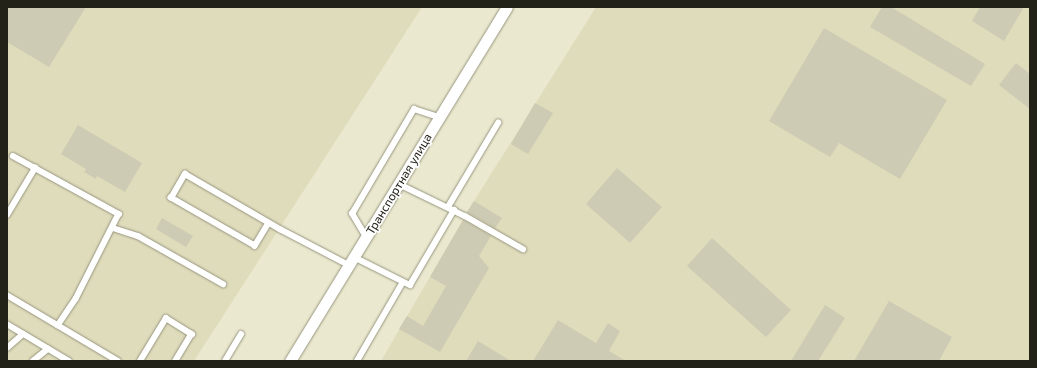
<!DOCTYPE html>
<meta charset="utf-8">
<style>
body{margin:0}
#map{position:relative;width:1037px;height:368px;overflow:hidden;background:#eae8cf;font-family:"Exo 2",sans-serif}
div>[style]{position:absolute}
.built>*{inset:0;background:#dfdcbc}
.building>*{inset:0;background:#cdcbb3}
.roads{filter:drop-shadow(0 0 1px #98967f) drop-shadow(0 0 1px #98967f)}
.lane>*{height:5.5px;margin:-2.75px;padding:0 2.75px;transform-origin:2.75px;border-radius:2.75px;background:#fff}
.street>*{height:11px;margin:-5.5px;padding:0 5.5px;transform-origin:5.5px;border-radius:5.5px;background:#fff}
span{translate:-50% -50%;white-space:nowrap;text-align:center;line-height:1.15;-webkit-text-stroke:3.5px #fff;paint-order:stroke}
.street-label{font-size:12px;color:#232219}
.frame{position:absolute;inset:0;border:8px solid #232219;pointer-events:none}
</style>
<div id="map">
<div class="built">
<div style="clip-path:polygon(7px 7px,422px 7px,194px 361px,7px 361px)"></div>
<div style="clip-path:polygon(596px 7px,1030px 7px,1030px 361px,381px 361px,474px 201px)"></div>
</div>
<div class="building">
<div style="clip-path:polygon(7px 7px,86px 7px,49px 67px,7px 42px)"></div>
<div style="clip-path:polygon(882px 7px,891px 7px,985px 64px,971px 86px,870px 27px)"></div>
<div style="clip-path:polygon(980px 7px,1024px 7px,1004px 41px,972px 21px)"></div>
<div style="clip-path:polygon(824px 28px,947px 100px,900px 179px,839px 143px,830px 157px,769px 121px)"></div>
<div style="clip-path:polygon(1016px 63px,1030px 74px,1030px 109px,999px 85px)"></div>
<div style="clip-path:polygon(535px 103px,553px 113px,528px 154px,511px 144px)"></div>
<div style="clip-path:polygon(78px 125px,142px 163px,125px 192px,97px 176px,96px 179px,84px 172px,86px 169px,61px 154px)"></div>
<div style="clip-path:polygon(617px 168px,662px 207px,630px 243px,586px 204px)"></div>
<div style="clip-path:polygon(474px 201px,502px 218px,495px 228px,467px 212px)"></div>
<div style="clip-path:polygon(162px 218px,193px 236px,186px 247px,156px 229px)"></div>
<div style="clip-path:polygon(463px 220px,491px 236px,479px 256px,489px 268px,440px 352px,399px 329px,407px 316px,423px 326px,446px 286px,430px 277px)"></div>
<div style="clip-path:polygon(712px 238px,791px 310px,766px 337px,687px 266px)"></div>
<div style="clip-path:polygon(889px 301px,952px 337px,939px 361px,854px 361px)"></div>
<div style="clip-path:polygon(825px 305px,845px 318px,818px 361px,791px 361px)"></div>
<div style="clip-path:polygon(558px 320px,596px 343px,608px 323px,620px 331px,609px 351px,626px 361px,533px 361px)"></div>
<div style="clip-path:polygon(478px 341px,511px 361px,466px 361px)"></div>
</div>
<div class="roads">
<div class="lane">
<div style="left:13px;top:156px;width:121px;rotate:28.7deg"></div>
<div style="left:119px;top:214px;width:95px;rotate:116.8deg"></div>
<div style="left:76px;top:299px;width:32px;rotate:124deg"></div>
<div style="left:399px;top:184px;width:73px;rotate:25.9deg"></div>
<div style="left:465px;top:216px;width:67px;rotate:29.6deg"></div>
<div style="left:448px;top:207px;width:98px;rotate:-59.2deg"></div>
<div style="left:7px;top:215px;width:55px;rotate:-59.2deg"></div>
<div style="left:269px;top:223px;width:27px;rotate:121deg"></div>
<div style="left:255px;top:246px;width:97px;rotate:-150.3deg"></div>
<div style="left:171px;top:198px;width:28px;rotate:-60deg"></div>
<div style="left:185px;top:174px;width:110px;rotate:30.1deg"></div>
<div style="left:280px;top:229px;width:78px;rotate:27.6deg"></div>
<div style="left:113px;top:228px;width:26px;rotate:18deg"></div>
<div style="left:138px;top:236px;width:98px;rotate:29.5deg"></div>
<div style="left:366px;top:237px;width:27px;rotate:-121deg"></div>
<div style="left:352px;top:214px;width:122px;rotate:-59.4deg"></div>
<div style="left:414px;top:109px;width:26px;rotate:18deg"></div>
<div style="left:354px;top:257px;width:63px;rotate:26.6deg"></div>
<div style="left:410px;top:285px;width:87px;rotate:-59.6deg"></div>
<div style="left:7px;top:295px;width:129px;rotate:30.7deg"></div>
<div style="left:7px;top:324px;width:72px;rotate:30.8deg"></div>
<div style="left:7px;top:348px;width:21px;rotate:-41deg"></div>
<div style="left:33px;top:361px;width:19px;rotate:-39deg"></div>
<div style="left:140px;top:361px;width:50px;rotate:-58.8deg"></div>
<div style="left:166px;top:318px;width:31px;rotate:32deg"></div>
<div style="left:192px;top:334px;width:31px;rotate:121deg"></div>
<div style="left:225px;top:361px;width:31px;rotate:-59deg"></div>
<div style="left:357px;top:361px;width:91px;rotate:-59.8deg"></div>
</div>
<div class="street">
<div style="left:290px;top:361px;width:415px;rotate:-58.5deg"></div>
</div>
</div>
<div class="street-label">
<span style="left:399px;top:184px;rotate:-59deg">Транспортная улица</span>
</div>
<div class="frame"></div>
</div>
